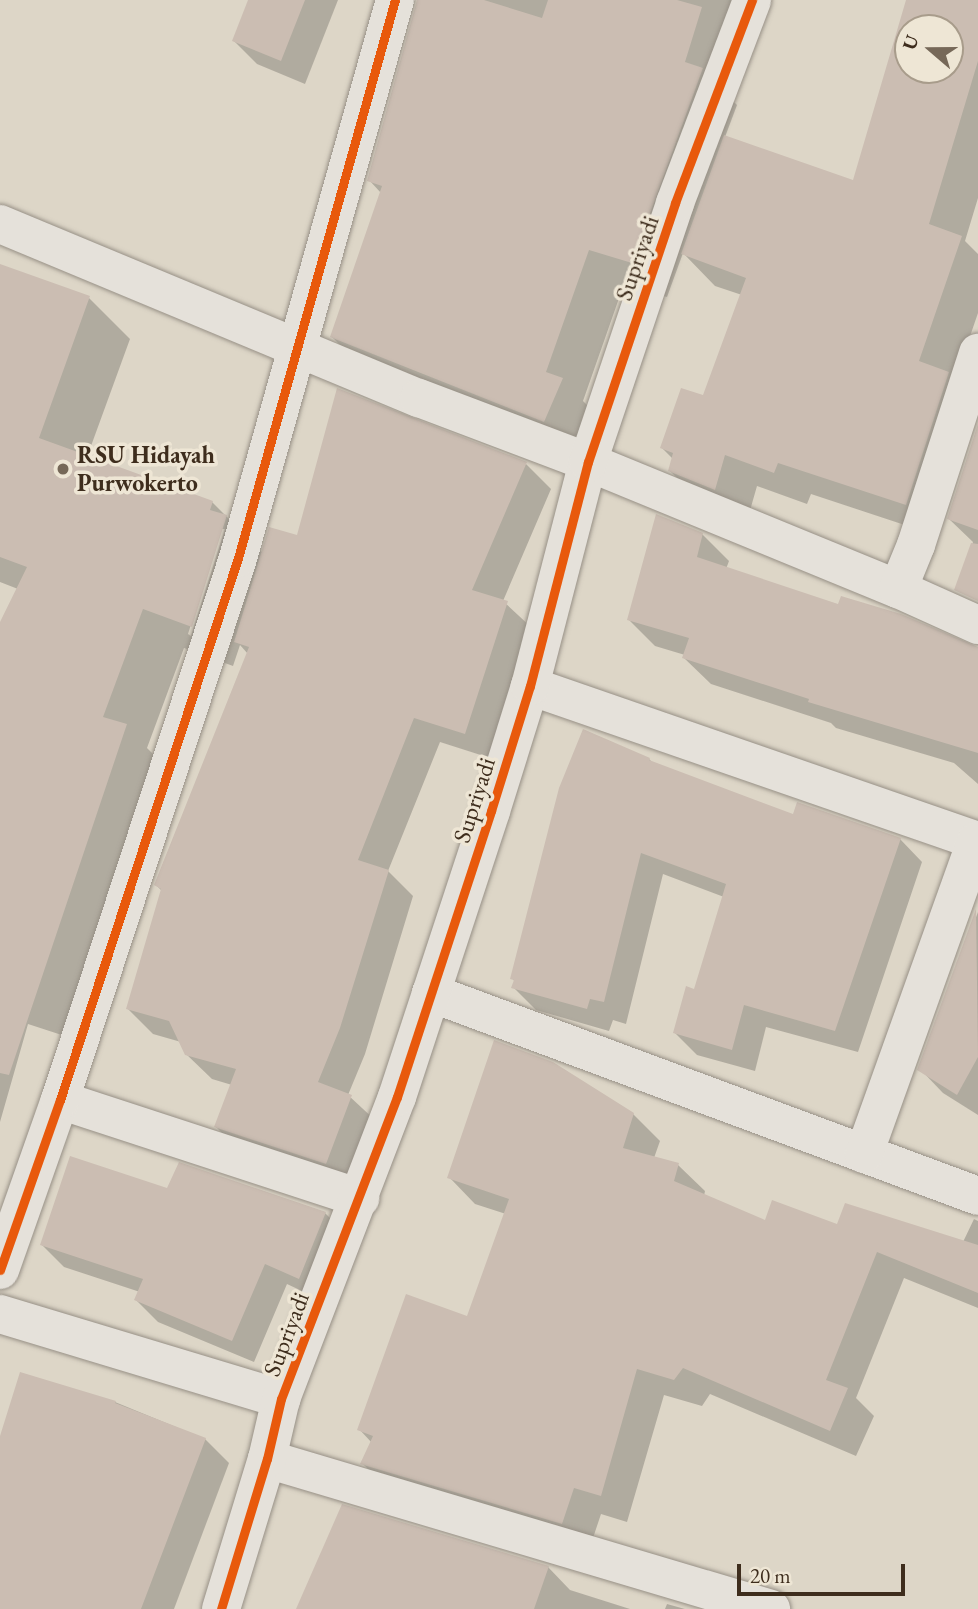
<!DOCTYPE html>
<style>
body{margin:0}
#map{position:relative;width:978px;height:1609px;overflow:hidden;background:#ddd6c7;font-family:"EB Garamond",serif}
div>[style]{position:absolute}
.shadow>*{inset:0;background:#0003}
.building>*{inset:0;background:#cbbdb2}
.roads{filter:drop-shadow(0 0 2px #979086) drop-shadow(0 0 2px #979086)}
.street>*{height:38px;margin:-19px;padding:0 19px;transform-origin:19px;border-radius:19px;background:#e5e1da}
.secondary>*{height:38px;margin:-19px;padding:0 19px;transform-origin:19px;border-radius:19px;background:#e5e1da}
.cycleway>*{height:9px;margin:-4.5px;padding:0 4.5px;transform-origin:4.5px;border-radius:4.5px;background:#e8590c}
.dots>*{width:19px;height:19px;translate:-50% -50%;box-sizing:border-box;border:4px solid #eee6d5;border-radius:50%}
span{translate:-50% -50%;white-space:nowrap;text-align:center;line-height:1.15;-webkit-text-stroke:7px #eee6d5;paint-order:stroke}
.street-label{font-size:24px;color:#3e2d1d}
.poi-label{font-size:24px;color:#3e2d1d;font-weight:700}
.left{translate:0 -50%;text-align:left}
.north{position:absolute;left:894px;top:14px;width:70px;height:70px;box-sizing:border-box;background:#eee6d5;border:2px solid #a89c8b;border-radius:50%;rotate:290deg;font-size:19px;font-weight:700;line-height:28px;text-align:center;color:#3e2d1d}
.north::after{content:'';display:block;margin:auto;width:24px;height:32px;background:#766858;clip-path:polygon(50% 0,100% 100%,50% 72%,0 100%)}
.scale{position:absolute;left:737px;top:1564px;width:168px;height:32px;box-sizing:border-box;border:4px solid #3e2d1d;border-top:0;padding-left:9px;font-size:21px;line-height:24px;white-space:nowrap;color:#3e2d1d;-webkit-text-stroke:5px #eee6d5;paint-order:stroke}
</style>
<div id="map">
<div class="shadow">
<div style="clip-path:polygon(250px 0,338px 0,305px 84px,257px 64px,234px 41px)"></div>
<div style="clip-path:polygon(evenodd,419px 0,765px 0,730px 98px,737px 105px,725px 137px,854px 182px,908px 0,978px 0,978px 198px,965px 241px,978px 254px,978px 313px,955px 380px,938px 536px,811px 494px,807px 504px,757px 486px,747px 521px,702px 503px,670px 471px,673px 459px,662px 448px,704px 397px,742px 295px,715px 286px,683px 253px,667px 297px,624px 284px,583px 401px,597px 415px,579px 456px,367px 372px,332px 337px,381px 193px,369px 180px,419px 0,908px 28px,950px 28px,950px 70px,908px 70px,908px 28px)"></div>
<div style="clip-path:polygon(evenodd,0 266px,89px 298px,130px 339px,87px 457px,212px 502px,263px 553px,298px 538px,526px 464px,551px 489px,503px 601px,532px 628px,490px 758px,440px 742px,388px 871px,413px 896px,365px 1054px,348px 1095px,376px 1121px,351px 1188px,241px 1152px,216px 1127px,232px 1085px,212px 1079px,186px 1054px,181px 1042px,153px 1034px,128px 1009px,162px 891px,156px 885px,248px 654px,240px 645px,233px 666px,184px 648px,147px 748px,166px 767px,74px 1039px,28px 1024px,0 1122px,0 626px,18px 589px,0 582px,0 266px,221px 529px,225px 529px,191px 636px,188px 634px,221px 529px)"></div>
<div style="clip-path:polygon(978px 452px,978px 576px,966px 563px,973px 542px,949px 519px)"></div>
<div style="clip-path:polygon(702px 534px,729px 561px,726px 569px,978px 667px,978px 784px,954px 763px,836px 728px,831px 723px,711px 684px,684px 658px,685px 655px,655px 646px,629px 620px)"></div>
<div style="clip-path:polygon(649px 759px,654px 764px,794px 816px,900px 839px,922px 862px,858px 1052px,766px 1027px,755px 1071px,697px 1055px,675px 1033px,695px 991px,724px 897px,663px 874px,626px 1024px,613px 1020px,609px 1031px,536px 1010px,513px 987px,515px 982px,512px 978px)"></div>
<div style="clip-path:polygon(978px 912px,978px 1115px,943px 1093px,920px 1069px)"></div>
<div style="clip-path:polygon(633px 1114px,660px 1141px,654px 1158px,678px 1165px,705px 1191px,704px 1196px,766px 1223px,838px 1226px,963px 1242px,974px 1219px,978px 1221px,978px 1308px,904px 1278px,856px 1398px,874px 1416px,856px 1456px,710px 1394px,702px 1406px,664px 1395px,627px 1522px,601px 1514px,589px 1550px,389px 1490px,363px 1464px,372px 1443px,359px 1429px,468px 1319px,506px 1214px,475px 1204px,449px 1177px)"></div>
<div style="clip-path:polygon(168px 1190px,325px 1213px,347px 1235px,321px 1300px,287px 1284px,254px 1362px,158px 1322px,136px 1300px,140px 1292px,64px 1267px,42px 1245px)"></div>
<div style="clip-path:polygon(115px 1402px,205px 1439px,229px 1463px,174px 1609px,0 1609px,0 1442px)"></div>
<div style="clip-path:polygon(548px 1567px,570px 1590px,630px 1609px,297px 1609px)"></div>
<div style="clip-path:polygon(667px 1604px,685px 1609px,665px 1609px)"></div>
</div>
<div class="building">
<div style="clip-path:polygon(248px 0,305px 0,281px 61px,232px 41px)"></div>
<div style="clip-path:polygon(417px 0,484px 0,542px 18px,548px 0,677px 0,702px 7px,685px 62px,703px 68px,632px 263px,589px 250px,546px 372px,563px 378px,544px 422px,330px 337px,382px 186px,367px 181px)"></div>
<div style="clip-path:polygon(evenodd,906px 0,978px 0,978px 61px,929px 224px,962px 236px,919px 361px,949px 372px,906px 505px,778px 463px,774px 473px,725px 455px,715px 490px,668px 471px,673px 453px,660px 448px,681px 388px,703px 395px,746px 278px,681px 254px,724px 135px,853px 180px,906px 0,908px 28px,950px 28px,950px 70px,908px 70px,908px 28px)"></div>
<div style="clip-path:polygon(0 264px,90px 296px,39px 438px,213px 501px,210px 510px,227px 515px,192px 627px,143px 609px,103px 717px,127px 724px,9px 1075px,0 1073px,0 622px,27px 567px,0 557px)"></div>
<div style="clip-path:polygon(337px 388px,527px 462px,472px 590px,508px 601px,465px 734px,414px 718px,358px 860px,389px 870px,340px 1028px,318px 1082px,352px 1095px,326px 1164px,214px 1127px,236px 1069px,185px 1055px,169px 1021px,126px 1009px,161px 889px,154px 885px,249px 647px,234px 642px,269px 527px,297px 535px)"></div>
<div style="clip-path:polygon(978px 424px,978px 530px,947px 519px)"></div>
<div style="clip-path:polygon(656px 514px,703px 533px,697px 557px,838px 604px,841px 596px,901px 614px,978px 647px,978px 753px,808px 702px,809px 699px,682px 658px,689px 638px,627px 620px)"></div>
<div style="clip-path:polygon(971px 543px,978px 544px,978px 601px,954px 590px)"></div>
<div style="clip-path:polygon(583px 729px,650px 758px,649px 760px,793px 814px,797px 802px,901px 838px,835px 1031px,744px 1005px,732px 1050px,673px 1033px,686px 986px,694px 989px,726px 884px,641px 853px,604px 1002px,590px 999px,587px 1009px,511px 988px,514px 980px,510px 979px,559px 788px)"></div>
<div style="clip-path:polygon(976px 909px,978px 1057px,957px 1095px,917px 1070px)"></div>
<div style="clip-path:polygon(494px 1040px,553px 1062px,634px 1113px,623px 1148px,679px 1163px,674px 1181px,765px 1220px,772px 1200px,837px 1224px,845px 1203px,978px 1245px,978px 1293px,877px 1252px,826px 1380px,848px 1388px,830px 1431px,683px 1368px,674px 1380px,637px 1369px,601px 1496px,574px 1488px,562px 1524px,360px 1464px,373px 1436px,357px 1430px,406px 1294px,467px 1316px,509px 1199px,447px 1178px)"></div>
<div style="clip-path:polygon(70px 1156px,167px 1188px,179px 1162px,326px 1212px,299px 1279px,265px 1264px,232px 1341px,134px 1300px,143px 1279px,40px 1245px)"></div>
<div style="clip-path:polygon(20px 1372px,116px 1401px,115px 1403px,206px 1438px,141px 1609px,0 1609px,0 1436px)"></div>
<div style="clip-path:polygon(342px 1504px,549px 1566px,534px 1609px,296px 1609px)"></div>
</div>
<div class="roads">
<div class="street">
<div style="left:0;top:224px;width:454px;rotate:22.6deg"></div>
<div style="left:419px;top:398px;width:181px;rotate:20.7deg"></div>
<div style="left:588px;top:462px;width:335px;rotate:22.3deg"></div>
<div style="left:898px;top:589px;width:88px;rotate:24.2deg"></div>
<div style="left:898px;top:589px;width:48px;rotate:-67.8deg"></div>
<div style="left:916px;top:545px;width:202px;rotate:-72.1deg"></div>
<div style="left:530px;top:686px;width:474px;rotate:19.1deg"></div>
<div style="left:431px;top:993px;width:583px;rotate:20.36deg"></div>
<div style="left:60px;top:1100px;width:316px;rotate:18.1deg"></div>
<div style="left:864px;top:1154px;width:332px;rotate:-70.3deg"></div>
<div style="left:0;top:1270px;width:180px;rotate:-70.6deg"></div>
<div style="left:60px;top:1100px;width:570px;rotate:-71.82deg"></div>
<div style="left:238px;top:558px;width:580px;rotate:-74.29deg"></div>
<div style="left:0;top:1314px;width:294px;rotate:16.8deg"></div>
<div style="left:267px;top:1459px;width:526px;rotate:16.57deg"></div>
</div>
<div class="secondary">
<div style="left:221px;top:1609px;width:157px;rotate:-73deg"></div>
<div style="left:267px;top:1459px;width:62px;rotate:-76.9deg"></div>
<div style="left:281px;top:1399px;width:324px;rotate:-69deg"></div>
<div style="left:397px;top:1097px;width:301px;rotate:-71.8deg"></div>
<div style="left:491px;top:811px;width:131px;rotate:-72.7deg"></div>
<div style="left:530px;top:686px;width:231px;rotate:-75.5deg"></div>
<div style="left:588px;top:462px;width:273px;rotate:-71.4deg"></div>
<div style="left:675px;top:203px;width:217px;rotate:-69.2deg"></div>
</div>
</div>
<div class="cycleway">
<div style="left:0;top:1270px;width:180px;rotate:-70.6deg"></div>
<div style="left:60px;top:1100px;width:570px;rotate:-71.82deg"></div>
<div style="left:238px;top:558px;width:580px;rotate:-74.29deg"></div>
<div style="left:221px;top:1609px;width:157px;rotate:-73deg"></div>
<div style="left:267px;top:1459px;width:62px;rotate:-76.9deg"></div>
<div style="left:281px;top:1399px;width:324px;rotate:-69deg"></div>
<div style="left:397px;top:1097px;width:301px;rotate:-71.8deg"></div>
<div style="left:491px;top:811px;width:131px;rotate:-72.7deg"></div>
<div style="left:530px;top:686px;width:231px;rotate:-75.5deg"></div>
<div style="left:588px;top:462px;width:273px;rotate:-71.4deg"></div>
<div style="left:675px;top:203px;width:217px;rotate:-69.2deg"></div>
</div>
<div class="dots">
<div style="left:63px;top:469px;background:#766858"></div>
</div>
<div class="street-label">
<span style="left:637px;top:258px;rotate:-71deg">Supriyadi</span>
<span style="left:474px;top:800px;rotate:-72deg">Supriyadi</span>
<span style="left:286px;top:1334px;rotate:-69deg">Supriyadi</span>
</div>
<div class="poi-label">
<span class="left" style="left:77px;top:469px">RSU Hidayah<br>Purwokerto</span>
</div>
<div class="north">U</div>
<div class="scale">20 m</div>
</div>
